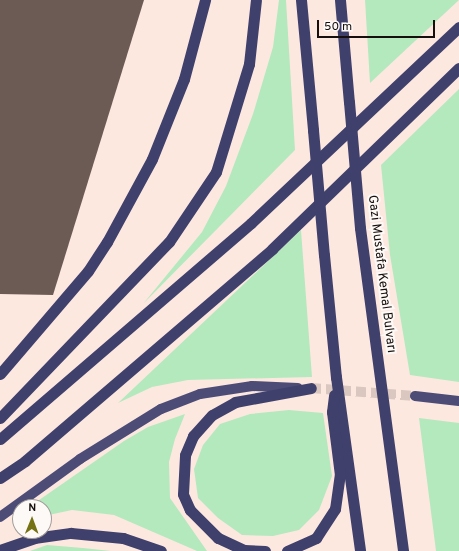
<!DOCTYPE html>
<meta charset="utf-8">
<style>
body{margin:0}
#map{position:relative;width:459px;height:551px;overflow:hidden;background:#fde8e0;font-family:Overpass,sans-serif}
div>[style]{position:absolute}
.green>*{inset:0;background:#b4e9be}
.building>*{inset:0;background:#6c5a54}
.primary-tunnel>*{height:10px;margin-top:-5px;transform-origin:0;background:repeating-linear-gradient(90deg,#dac7c0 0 10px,transparent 0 15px)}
.primary>*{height:10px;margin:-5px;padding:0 5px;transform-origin:5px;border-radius:5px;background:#4c4c77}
.trunk>*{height:11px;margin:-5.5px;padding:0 5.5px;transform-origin:5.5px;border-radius:5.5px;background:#40406c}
.trunk-bridge>*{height:11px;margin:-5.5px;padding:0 5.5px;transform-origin:5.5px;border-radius:5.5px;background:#40406c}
span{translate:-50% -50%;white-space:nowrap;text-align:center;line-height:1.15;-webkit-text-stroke:4px #fdf9f7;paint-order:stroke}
.street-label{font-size:13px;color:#160f0d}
.north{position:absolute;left:12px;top:499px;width:40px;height:40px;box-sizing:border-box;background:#fdf9f7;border:1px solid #a19b99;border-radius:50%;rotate:1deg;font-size:11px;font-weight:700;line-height:16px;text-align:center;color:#160f0d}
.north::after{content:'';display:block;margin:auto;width:14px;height:18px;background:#757214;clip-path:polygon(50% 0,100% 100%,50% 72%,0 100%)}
.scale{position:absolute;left:317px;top:20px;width:118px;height:18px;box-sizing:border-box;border:2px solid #160f0d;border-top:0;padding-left:5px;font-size:12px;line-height:14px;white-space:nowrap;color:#160f0d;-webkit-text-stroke:3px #fdf9f7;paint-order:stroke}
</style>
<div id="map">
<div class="green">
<div style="clip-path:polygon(279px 0,286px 0,295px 150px,143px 304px,202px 232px,226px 186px,253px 114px,273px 47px)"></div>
<div style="clip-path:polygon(365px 0,459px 0,370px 83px)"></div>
<div style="clip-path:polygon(459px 89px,459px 382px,410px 375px,390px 255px,381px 165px)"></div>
<div style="clip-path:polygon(301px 230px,312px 377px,188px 380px,152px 387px,118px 403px)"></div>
<div style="clip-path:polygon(289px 410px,323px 413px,332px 476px,319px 510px,299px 530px,273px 536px,242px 535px,218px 518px,198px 498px,194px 469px,203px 445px,220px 424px,250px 414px)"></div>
<div style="clip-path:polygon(185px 414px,175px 439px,169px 462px,170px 498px,207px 551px,197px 551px,114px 515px,72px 510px,44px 516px,44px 507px,29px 507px,124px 441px,148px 427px)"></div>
<div style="clip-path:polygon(419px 418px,459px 423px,459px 551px,436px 551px)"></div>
<div style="clip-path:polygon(47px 545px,83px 548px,111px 551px,30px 551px)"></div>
</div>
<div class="building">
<div style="clip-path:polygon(0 0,144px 0,53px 295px,0 294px)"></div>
</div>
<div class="primary-tunnel">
<div style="left:311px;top:388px;width:104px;rotate:4.4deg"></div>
</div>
<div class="primary">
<div style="left:415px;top:396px;width:44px;rotate:6.5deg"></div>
<div style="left:0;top:517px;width:99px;rotate:-35.9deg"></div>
<div style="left:80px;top:459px;width:95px;rotate:-31.7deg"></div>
<div style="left:161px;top:409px;width:42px;rotate:-21deg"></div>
<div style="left:200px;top:394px;width:53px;rotate:-8.7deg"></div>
<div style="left:252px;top:386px;width:46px;rotate:2.5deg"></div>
</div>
<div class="trunk">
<div style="left:301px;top:0;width:131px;rotate:84.7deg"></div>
<div style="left:340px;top:0;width:102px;rotate:85deg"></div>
<div style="left:360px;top:228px;width:326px;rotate:82.4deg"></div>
<div style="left:324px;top:255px;width:123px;rotate:84.4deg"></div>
<div style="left:336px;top:377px;width:176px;rotate:82.1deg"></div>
<div style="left:0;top:374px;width:135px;rotate:-49.5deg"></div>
<div style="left:88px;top:271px;width:35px;rotate:-57deg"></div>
<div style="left:107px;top:242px;width:94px;rotate:-61.5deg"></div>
<div style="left:152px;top:159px;width:86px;rotate:-68.2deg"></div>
<div style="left:184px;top:79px;width:82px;rotate:-75.1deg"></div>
<div style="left:0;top:418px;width:244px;rotate:-46.2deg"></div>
<div style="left:169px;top:242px;width:84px;rotate:-56.1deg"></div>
<div style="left:216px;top:172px;width:113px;rotate:-73deg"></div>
<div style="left:249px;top:64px;width:64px;rotate:-83.8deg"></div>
<div style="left:0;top:439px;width:331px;rotate:-40.7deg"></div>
<div style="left:251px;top:223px;width:286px;rotate:-43.3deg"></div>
<div style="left:0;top:478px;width:30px;rotate:-34deg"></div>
<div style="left:25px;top:461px;width:326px;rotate:-40.6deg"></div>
<div style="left:272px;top:249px;width:260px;rotate:-44.1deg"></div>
<div style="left:0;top:550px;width:36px;rotate:-19deg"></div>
<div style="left:34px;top:538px;width:37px;rotate:-8deg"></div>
<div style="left:71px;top:533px;width:52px;rotate:5.5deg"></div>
<div style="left:123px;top:538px;width:40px;rotate:18.9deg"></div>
<div style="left:265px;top:551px;width:21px;rotate:-177deg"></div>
<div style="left:244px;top:550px;width:29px;rotate:-155deg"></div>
<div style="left:218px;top:538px;width:40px;rotate:-135deg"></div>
<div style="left:190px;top:510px;width:17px;rotate:-114deg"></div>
<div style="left:183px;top:494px;width:39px;rotate:-87deg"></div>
<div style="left:185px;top:455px;width:21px;rotate:-67deg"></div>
<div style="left:193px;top:436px;width:28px;rotate:-48deg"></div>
<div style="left:212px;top:415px;width:26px;rotate:-29deg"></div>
<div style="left:235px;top:402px;width:77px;rotate:-10.4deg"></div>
<div style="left:287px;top:551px;width:32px;rotate:-24deg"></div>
<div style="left:316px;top:538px;width:35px;rotate:-57deg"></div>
<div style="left:335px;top:509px;width:34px;rotate:-82deg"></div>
<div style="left:340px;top:475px;width:64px;rotate:-97.2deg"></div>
<div style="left:332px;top:412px;width:17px;rotate:-83deg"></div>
</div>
<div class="trunk-bridge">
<div style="left:349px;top:102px;width:126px;rotate:85deg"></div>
<div style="left:313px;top:130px;width:125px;rotate:85deg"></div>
</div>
<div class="street-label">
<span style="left:381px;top:274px;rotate:83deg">Gazi Mustafa Kemal Bulvarı</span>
</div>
<div class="north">N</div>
<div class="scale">50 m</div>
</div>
